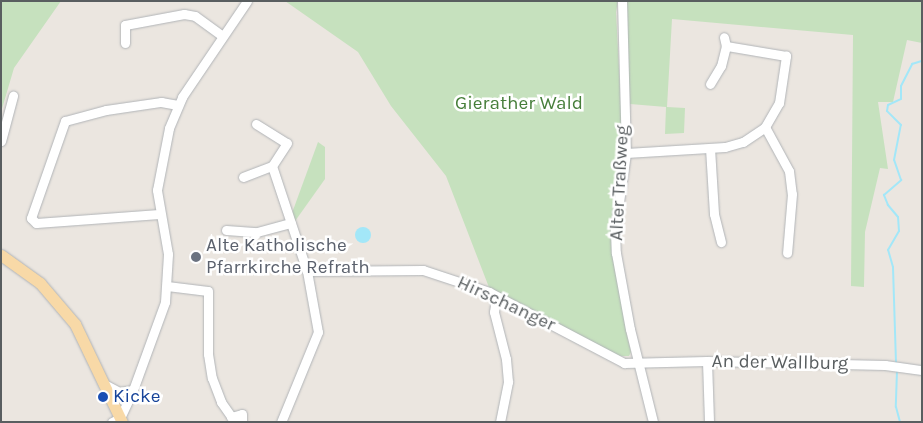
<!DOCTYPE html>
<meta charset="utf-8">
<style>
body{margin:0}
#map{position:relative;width:923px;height:423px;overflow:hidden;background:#ebe6e0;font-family:Karla,sans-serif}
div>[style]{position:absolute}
.green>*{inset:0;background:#c6e1be}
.water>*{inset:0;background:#a3e7f8}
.round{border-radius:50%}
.stream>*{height:2px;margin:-1px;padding:0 1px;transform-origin:1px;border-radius:1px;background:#a3e7f8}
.roads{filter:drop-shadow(0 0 1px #b1b4b7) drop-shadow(0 0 1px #b1b4b7)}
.minor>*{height:9px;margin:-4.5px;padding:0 4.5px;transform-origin:4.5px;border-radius:4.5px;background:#fff}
.major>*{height:11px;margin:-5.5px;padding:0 5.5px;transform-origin:5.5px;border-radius:5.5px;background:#f8d9a7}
.dots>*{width:14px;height:14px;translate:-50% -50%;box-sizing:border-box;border:2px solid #fff;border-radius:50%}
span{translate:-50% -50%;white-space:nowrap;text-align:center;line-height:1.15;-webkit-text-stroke:5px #fff;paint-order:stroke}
.park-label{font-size:19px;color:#467e3a}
.street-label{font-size:19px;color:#595e60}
.worship-label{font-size:19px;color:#5b616d}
.left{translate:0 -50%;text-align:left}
.transit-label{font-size:19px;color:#164399}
.frame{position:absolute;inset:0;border:2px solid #595e60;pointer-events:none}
</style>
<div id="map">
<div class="green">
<div style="clip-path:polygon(1px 1px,61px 1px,14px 68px,1px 112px)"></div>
<div style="clip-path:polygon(285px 1px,618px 1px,616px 12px,623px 145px,615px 207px,625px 325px,631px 352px,629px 356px,616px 356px,490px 290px,446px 176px,391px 106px,358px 52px)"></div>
<div style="clip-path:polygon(625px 1px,922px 1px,922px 43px,907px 40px,893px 102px,878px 102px,888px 169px,880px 168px,865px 232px,864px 287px,851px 286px,853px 35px,672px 19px,667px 107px,685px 108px,684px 133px,665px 134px,666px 107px,630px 104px)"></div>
<div style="clip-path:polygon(318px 142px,325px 147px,325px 179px,293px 224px,292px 213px)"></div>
</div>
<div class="water">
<div class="round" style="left:355px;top:227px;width:16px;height:16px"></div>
</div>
<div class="stream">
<div style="left:896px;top:363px;width:96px;rotate:-91.8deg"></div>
<div style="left:893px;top:267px;width:18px;rotate:-106deg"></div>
<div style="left:888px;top:250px;width:22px;rotate:-60deg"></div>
<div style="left:899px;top:231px;width:14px;rotate:-94deg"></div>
<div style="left:898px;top:217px;width:16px;rotate:-130deg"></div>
<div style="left:888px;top:205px;width:11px;rotate:-112deg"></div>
<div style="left:884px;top:195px;width:23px;rotate:-41deg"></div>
<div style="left:901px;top:180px;width:21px;rotate:-109deg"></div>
<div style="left:894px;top:160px;width:36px;rotate:-79deg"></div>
<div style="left:901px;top:125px;width:20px;rotate:-135deg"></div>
<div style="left:887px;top:111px;width:6px;rotate:-81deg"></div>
<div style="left:888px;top:105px;width:14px;rotate:-25deg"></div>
<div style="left:901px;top:99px;width:13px;rotate:-90deg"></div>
<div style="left:901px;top:86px;width:25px;rotate:-63deg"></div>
<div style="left:912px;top:64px;width:10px;rotate:-17deg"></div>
<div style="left:897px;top:371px;width:36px;rotate:92deg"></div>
<div style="left:896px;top:407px;width:16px;rotate:75deg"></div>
</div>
<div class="roads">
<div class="minor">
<div style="left:622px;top:1px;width:152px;rotate:88.5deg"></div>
<div style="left:626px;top:153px;width:78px;rotate:98.1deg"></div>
<div style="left:615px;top:230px;width:23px;rotate:88deg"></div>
<div style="left:616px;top:253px;width:77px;rotate:79.6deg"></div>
<div style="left:630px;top:329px;width:96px;rotate:76.1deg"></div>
<div style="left:125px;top:43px;width:18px;rotate:-90deg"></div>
<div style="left:125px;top:25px;width:60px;rotate:-10.6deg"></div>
<div style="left:184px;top:14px;width:11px;rotate:10deg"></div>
<div style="left:195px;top:16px;width:34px;rotate:36deg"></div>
<div style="left:710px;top:84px;width:21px;rotate:-59deg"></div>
<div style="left:721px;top:66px;width:21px;rotate:-76deg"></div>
<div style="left:726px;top:46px;width:9px;rotate:-103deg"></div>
<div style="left:256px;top:124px;width:36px;rotate:32deg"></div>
<div style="left:287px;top:143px;width:27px;rotate:123deg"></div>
<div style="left:272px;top:166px;width:111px;rotate:71.6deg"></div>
<div style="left:307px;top:271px;width:62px;rotate:79.8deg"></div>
<div style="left:318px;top:332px;width:97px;rotate:112.3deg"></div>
<div style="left:765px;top:127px;width:50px;rotate:61.4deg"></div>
<div style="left:789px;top:171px;width:23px;rotate:83deg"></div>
<div style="left:792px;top:194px;width:59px;rotate:94.8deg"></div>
<div style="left:1px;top:141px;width:47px;rotate:-75.1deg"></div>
<div style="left:710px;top:148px;width:66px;rotate:86.5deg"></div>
<div style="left:714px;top:214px;width:29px;rotate:76deg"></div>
<div style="left:626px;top:153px;width:99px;rotate:-3.5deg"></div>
<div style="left:725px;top:147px;width:19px;rotate:-16deg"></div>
<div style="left:743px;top:142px;width:27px;rotate:-34deg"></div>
<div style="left:765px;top:127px;width:28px;rotate:-60deg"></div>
<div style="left:779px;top:103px;width:48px;rotate:-81.5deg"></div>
<div style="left:786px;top:56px;width:61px;rotate:-170.5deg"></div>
<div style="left:243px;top:177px;width:31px;rotate:-21deg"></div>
<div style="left:159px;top:214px;width:123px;rotate:175.8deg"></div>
<div style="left:36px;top:223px;width:7px;rotate:-135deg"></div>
<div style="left:31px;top:218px;width:103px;rotate:-70.7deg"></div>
<div style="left:65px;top:121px;width:42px;rotate:-15deg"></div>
<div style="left:106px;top:110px;width:56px;rotate:-8.3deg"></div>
<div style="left:161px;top:102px;width:17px;rotate:10deg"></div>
<div style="left:226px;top:230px;width:31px;rotate:4deg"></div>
<div style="left:257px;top:232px;width:35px;rotate:-15deg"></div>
<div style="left:307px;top:271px;width:116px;rotate:-0.5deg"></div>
<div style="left:423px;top:270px;width:70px;rotate:18.4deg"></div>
<div style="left:489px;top:292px;width:153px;rotate:27.7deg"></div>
<div style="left:624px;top:363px;width:83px;rotate:-1.4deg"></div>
<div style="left:707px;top:361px;width:178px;rotate:1.3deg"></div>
<div style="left:885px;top:365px;width:37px;rotate:8deg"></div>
<div style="left:167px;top:286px;width:41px;rotate:7deg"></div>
<div style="left:208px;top:291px;width:63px;rotate:90deg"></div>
<div style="left:208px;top:354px;width:24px;rotate:81deg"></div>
<div style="left:212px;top:378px;width:26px;rotate:69deg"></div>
<div style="left:221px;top:402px;width:24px;rotate:55deg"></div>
<div style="left:496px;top:299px;width:13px;rotate:99deg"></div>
<div style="left:494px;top:312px;width:49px;rotate:75.7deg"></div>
<div style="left:506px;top:359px;width:23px;rotate:85deg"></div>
<div style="left:508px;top:382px;width:41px;rotate:101.3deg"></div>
<div style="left:707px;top:361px;width:61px;rotate:88.1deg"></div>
<div style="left:106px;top:385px;width:15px;rotate:28deg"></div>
<div style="left:119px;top:392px;width:14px;rotate:-8deg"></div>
<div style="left:231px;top:417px;width:11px;rotate:-15deg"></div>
<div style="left:242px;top:414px;width:8px;rotate:90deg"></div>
<div style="left:112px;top:422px;width:9px;rotate:-27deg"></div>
<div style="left:120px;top:418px;width:31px;rotate:-65deg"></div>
<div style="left:133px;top:390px;width:94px;rotate:-70deg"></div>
<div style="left:165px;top:302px;width:48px;rotate:-86.4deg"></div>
<div style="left:168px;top:254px;width:65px;rotate:-99.8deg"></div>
<div style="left:157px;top:190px;width:63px;rotate:-79deg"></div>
<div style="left:169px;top:128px;width:34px;rotate:-67deg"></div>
<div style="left:182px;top:97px;width:116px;rotate:-55.9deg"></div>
</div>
<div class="major">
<div style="left:1px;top:255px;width:48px;rotate:35.7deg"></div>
<div style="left:40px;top:283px;width:54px;rotate:49.5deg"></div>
<div style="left:75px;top:324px;width:109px;rotate:64.4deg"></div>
</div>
</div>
<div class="dots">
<div style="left:196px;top:257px;background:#6b7280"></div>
<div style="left:103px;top:397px;background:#1a4fb4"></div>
</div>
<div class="park-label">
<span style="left:519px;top:104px">Gierather Wald</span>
</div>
<div class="street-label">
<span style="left:620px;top:183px;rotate:-87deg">Alter Traßweg</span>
<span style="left:506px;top:304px;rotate:25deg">Hirschanger</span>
<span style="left:780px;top:363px;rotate:1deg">An der Wallburg</span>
</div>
<div class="worship-label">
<span class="left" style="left:206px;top:257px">Alte Katholische<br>Pfarrkirche Refrath</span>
</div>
<div class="transit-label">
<span class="left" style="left:113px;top:397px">Kicke</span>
</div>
<div class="frame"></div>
</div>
